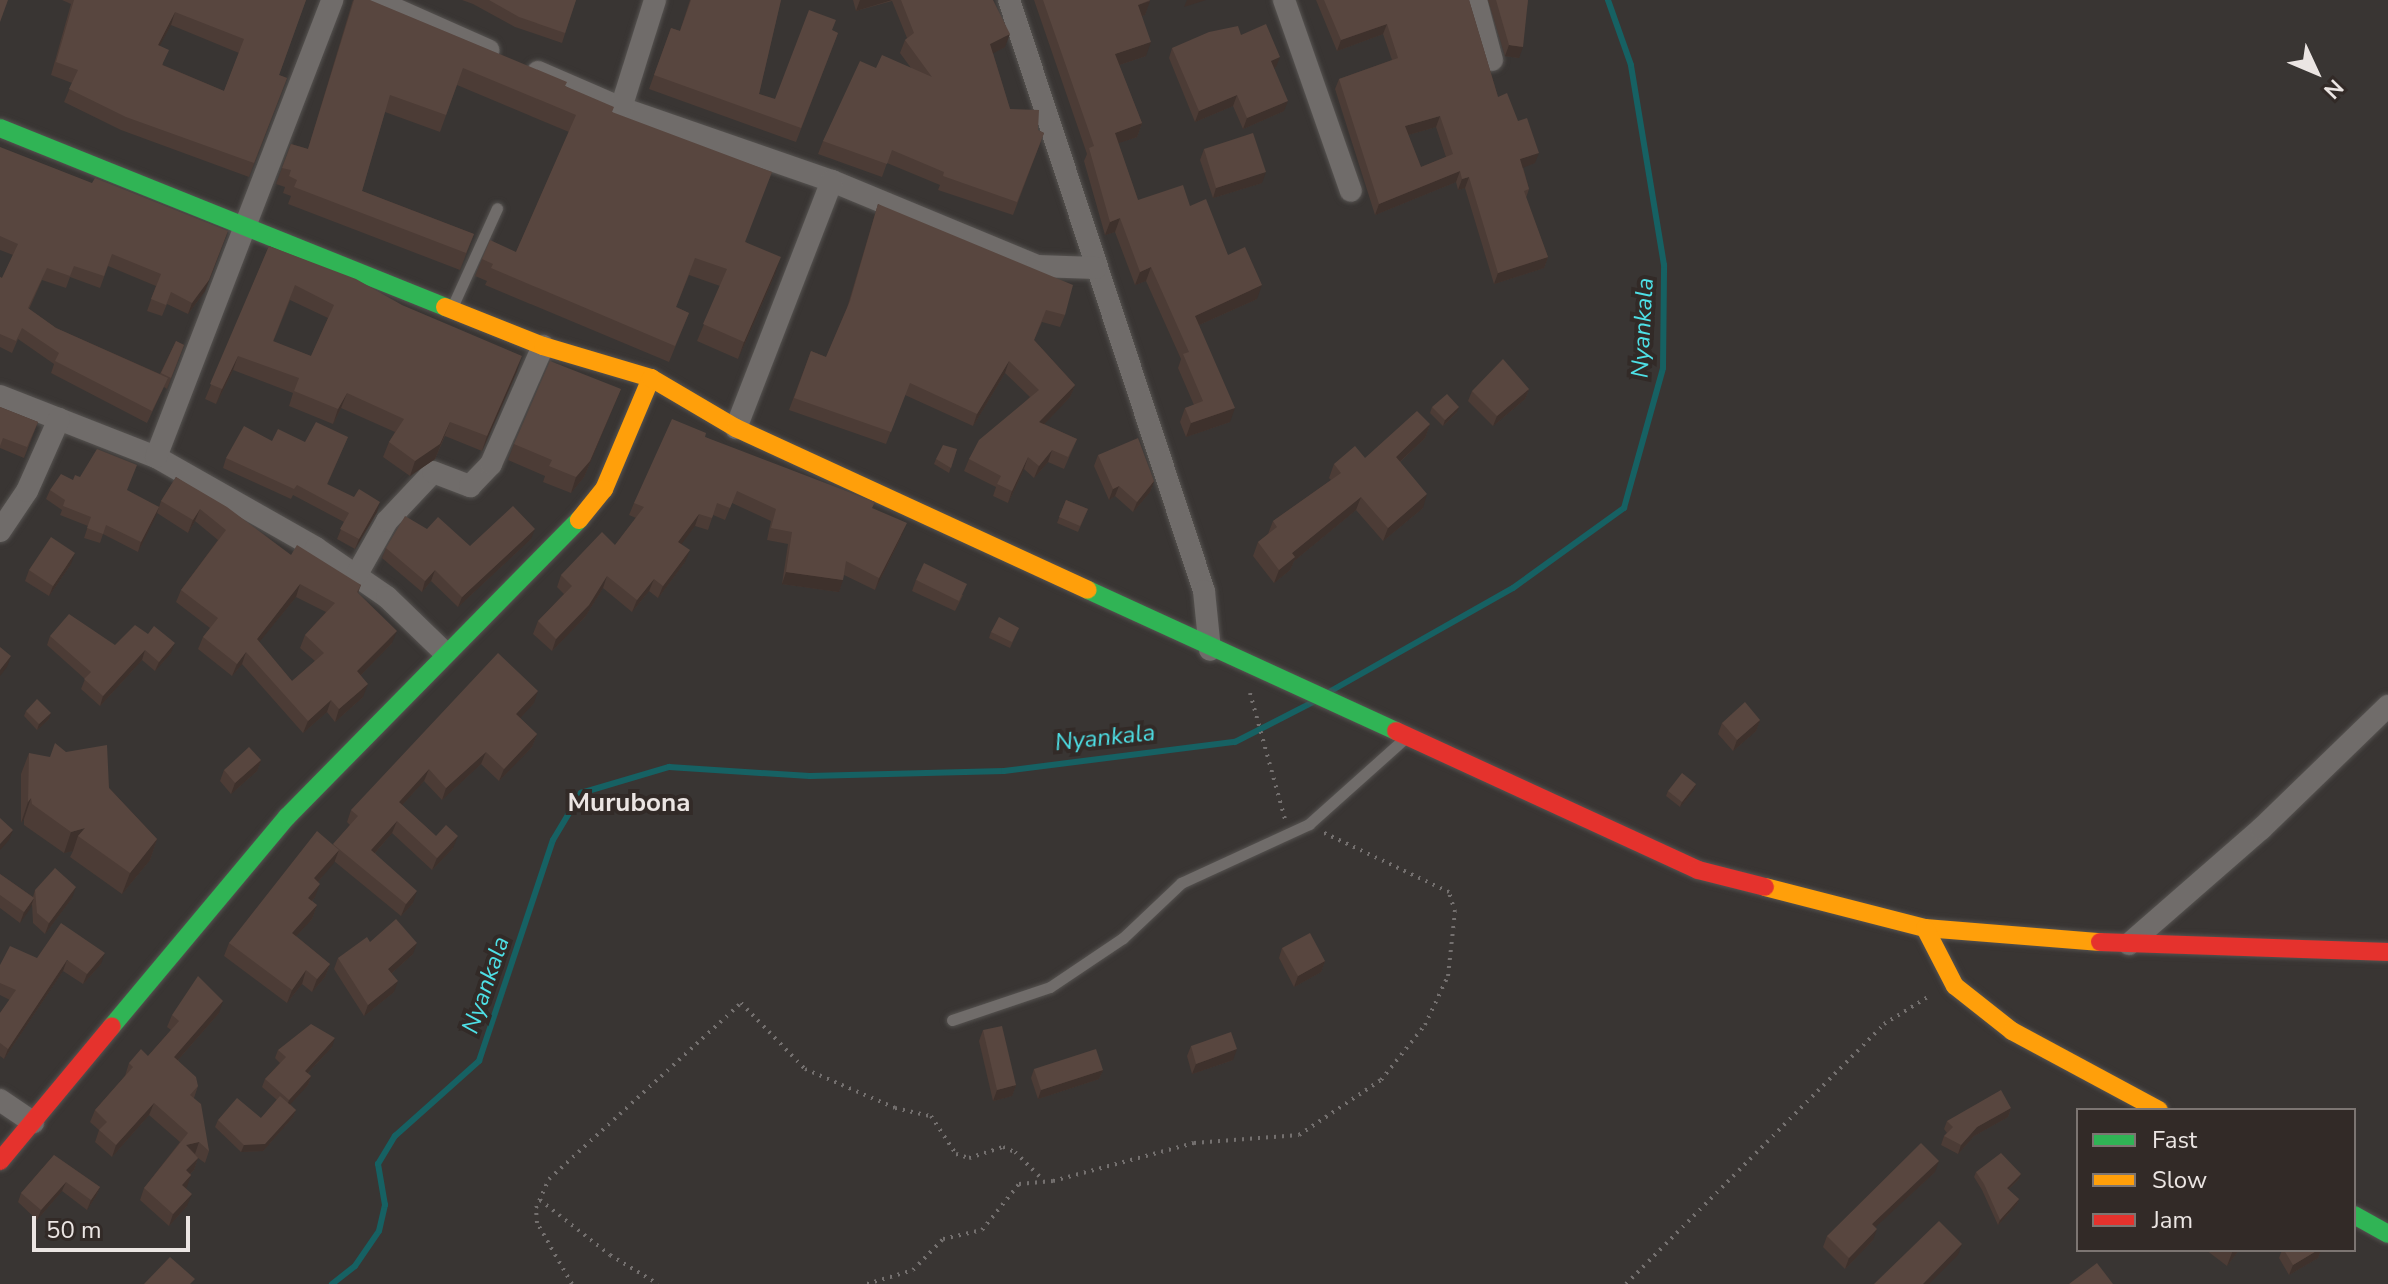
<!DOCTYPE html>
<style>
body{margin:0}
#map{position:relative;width:2388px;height:1284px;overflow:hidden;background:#393533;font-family:"Nunito Sans",sans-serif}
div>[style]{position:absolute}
.stream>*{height:6px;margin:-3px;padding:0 3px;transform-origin:3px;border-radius:3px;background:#166163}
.path>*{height:4px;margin-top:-2px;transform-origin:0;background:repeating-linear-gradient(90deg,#74706f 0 2px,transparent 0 8px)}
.roads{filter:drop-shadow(0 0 2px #555250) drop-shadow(0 0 2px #555250)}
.lane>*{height:11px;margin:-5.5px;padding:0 5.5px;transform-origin:5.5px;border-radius:5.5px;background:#706c6a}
.street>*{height:22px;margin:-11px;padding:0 11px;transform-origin:11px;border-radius:11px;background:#706c6a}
.fast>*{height:18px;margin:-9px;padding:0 9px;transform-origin:9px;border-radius:9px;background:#30b455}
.slow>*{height:18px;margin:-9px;padding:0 9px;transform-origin:9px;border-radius:9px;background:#ff9f0a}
.jam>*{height:18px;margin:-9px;padding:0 9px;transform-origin:9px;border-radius:9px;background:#e5322d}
.wall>*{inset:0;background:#4c3c36}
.shaded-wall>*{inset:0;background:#3e312c}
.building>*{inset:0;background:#58463f}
span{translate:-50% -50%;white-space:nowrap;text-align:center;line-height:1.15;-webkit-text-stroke:8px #322a27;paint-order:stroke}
.water-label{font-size:24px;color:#4ee0e6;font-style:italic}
.quarter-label{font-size:26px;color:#ebe5e3;font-weight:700}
.legend{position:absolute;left:2076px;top:1108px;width:280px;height:144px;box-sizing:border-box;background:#322a27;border:2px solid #7c7572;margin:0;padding:10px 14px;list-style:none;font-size:24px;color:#ebe5e3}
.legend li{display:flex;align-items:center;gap:16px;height:40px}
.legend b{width:40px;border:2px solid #7c7572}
.north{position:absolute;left:2276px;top:32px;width:80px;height:80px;-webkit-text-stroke:6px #322a27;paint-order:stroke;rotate:134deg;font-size:22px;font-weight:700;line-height:32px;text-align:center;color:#ebe5e3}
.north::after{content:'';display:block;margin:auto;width:28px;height:36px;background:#ebe5e3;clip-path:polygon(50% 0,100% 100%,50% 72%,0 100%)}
.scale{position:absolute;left:32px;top:1216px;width:158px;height:36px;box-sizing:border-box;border:4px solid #ebe5e3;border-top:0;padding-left:10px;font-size:24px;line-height:28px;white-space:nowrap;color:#ebe5e3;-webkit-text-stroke:6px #322a27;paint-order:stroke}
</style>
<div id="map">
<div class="stream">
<div style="left:1329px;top:692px;width:211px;rotate:-29.5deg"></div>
<div style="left:1513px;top:588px;width:137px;rotate:-35.8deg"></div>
<div style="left:1624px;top:508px;width:145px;rotate:-74.4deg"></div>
<div style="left:1663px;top:368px;width:103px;rotate:-89.4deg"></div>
<div style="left:1664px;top:265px;width:203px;rotate:-99.4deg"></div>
<div style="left:1631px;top:65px;width:69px;rotate:-109.5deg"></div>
<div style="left:332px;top:1284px;width:29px;rotate:-38deg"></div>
<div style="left:355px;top:1266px;width:42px;rotate:-55.6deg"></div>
<div style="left:379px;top:1231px;width:27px;rotate:-77deg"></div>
<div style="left:385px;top:1205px;width:42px;rotate:-99.7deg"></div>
<div style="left:378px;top:1164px;width:33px;rotate:-59deg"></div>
<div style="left:395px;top:1136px;width:113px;rotate:-41.8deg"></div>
<div style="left:479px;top:1061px;width:233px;rotate:-71.5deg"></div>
<div style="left:553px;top:840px;width:55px;rotate:-59.2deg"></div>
<div style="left:581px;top:793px;width:92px;rotate:-16.5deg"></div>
<div style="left:669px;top:767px;width:141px;rotate:3.7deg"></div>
<div style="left:810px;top:776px;width:194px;rotate:-1.5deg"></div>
<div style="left:1004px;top:771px;width:233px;rotate:-7.2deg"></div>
<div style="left:1235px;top:742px;width:88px;rotate:-27.1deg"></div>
</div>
<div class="path">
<div style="left:1250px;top:693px;width:131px;rotate:74.5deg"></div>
<div style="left:540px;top:1200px;width:89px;rotate:38.2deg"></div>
<div style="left:610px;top:1255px;width:56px;rotate:31.1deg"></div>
<div style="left:572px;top:1284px;width:70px;rotate:-119.8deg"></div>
<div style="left:537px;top:1223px;width:15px;rotate:-94deg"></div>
<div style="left:536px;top:1208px;width:32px;rotate:-66deg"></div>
<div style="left:549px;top:1179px;width:260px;rotate:-42.5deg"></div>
<div style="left:741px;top:1003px;width:92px;rotate:45.9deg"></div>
<div style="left:805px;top:1069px;width:98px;rotate:23.4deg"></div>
<div style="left:895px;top:1108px;width:37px;rotate:13deg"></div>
<div style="left:931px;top:1116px;width:45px;rotate:56.7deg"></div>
<div style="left:956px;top:1154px;width:14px;rotate:17deg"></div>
<div style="left:969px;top:1158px;width:36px;rotate:-18deg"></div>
<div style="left:1003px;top:1147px;width:13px;rotate:23deg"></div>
<div style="left:1015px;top:1152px;width:40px;rotate:45deg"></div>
<div style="left:867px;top:1284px;width:48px;rotate:-16.9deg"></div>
<div style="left:913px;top:1270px;width:43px;rotate:-45.9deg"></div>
<div style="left:943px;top:1239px;width:40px;rotate:-13deg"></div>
<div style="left:982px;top:1230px;width:59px;rotate:-51.2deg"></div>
<div style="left:1019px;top:1184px;width:34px;rotate:-5deg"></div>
<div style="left:1053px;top:1181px;width:146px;rotate:-15.1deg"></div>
<div style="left:1194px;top:1143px;width:105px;rotate:-4.4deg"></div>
<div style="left:1299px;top:1135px;width:99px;rotate:-33.9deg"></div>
<div style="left:1381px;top:1080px;width:70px;rotate:-51.3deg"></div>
<div style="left:1425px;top:1025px;width:54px;rotate:-64.9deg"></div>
<div style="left:1448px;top:976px;width:64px;rotate:-83.8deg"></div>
<div style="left:1455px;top:912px;width:21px;rotate:-107deg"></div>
<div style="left:1449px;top:892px;width:140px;rotate:-154.7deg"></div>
<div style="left:1626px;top:1284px;width:366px;rotate:-45.2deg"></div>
<div style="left:1884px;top:1024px;width:55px;rotate:-31.7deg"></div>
</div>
<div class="roads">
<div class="lane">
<div style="left:454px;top:303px;width:104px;rotate:-65.6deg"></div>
<div style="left:952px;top:1020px;width:103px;rotate:-18.6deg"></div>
<div style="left:1050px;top:987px;width:88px;rotate:-33.9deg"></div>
<div style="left:1123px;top:938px;width:80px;rotate:-43.5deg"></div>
<div style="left:1181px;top:883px;width:141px;rotate:-24.7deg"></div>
<div style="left:1309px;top:824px;width:127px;rotate:-41.8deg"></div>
</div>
<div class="street">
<div style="left:375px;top:0;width:124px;rotate:23.9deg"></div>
<div style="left:1009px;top:0;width:622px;rotate:71.74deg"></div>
<div style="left:1204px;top:591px;width:59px;rotate:84.2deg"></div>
<div style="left:1284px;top:0;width:202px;rotate:70.7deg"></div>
<div style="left:1476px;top:0;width:62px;rotate:75.1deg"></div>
<div style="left:538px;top:72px;width:90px;rotate:23.4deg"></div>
<div style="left:621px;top:108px;width:223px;rotate:19.1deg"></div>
<div style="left:832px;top:181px;width:222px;rotate:22.5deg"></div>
<div style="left:1037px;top:266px;width:59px;rotate:1.9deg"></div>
<div style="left:621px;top:108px;width:113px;rotate:-72.5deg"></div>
<div style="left:0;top:396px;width:168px;rotate:21.4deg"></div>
<div style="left:156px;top:457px;width:184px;rotate:29.6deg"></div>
<div style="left:316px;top:548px;width:86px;rotate:34.6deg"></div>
<div style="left:387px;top:597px;width:79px;rotate:44deg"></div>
<div style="left:736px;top:428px;width:265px;rotate:-68.8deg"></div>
<div style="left:156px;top:457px;width:490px;rotate:-68.9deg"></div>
<div style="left:0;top:531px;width:48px;rotate:-56deg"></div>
<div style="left:27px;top:491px;width:79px;rotate:-66deg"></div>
<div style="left:357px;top:574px;width:61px;rotate:-60.5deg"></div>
<div style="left:387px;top:521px;width:67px;rotate:-46.8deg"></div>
<div style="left:433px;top:472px;width:40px;rotate:21deg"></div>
<div style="left:470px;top:486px;width:30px;rotate:-46deg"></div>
<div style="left:491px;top:464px;width:129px;rotate:-66.2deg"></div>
<div style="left:2129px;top:944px;width:175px;rotate:-41.1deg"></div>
<div style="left:2261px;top:829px;width:177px;rotate:-44.1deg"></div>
<div style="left:0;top:1100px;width:40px;rotate:34deg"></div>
</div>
<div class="fast">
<div style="left:0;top:128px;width:480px;rotate:21.9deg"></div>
<div style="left:1088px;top:590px;width:339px;rotate:24.6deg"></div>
<div style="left:112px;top:1026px;width:273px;rotate:-50.1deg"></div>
<div style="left:287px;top:817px;width:417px;rotate:-45.5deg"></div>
<div style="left:2354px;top:1215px;width:39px;rotate:29deg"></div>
</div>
<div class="slow">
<div style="left:445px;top:307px;width:105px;rotate:21.7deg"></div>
<div style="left:543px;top:346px;width:113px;rotate:16.5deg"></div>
<div style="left:651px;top:378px;width:121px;rotate:112.9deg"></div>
<div style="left:604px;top:489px;width:40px;rotate:129deg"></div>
<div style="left:651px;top:378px;width:99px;rotate:30.5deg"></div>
<div style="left:736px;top:428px;width:387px;rotate:24.7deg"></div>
<div style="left:1765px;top:887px;width:165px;rotate:14.4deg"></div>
<div style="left:1925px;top:928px;width:176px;rotate:4.6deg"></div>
<div style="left:1925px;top:928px;width:65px;rotate:62.7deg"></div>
<div style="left:1955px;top:986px;width:73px;rotate:38.3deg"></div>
<div style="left:2012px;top:1031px;width:167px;rotate:28.3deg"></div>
</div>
<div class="jam">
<div style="left:1396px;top:731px;width:332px;rotate:24.7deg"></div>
<div style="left:1698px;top:870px;width:69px;rotate:14.2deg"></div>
<div style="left:2100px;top:942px;width:288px;rotate:2deg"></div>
<div style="left:0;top:1161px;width:175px;rotate:-50.3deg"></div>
</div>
</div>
<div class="wall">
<div style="clip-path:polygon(evenodd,62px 0,306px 0,279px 75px,287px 78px,249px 177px,121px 130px,64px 102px,72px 83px,51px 75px,71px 4px,62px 0,171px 25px,239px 53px,224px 91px,163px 65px,159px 46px,171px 25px)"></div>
<div style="clip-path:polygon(353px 0,565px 86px,612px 112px,746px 242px,775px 274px,738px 359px,697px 341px,720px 286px,689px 275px,676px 307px,689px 313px,669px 362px,485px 285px,487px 281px,475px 276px,482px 259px,516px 252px,569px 132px,457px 85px,440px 132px,385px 112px,362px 191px,474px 234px,460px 270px,288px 204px,291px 196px,283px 193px,285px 187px,276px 184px,291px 144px,308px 149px)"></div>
<div style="clip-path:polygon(462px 0,576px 0,562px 43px,515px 27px,473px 4px)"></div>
<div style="clip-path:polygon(690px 0,781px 0,759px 94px,775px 99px,832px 30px,838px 33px,796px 142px,649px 89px,671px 28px,680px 31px)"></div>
<div style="clip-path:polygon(853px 0,993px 0,1005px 47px,993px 53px,1010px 109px,1038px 130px,1044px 133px,1013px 215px,938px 190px,940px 185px,887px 163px,882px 177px,818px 154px,823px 141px,876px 68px,911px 68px,900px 53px,905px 40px,907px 38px,892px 1px,856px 11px)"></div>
<div style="clip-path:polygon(1034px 0,1150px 0,1145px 15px,1142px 16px,1146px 56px,1119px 65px,1142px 123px,1137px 137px,1118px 143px,1138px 200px,1190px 206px,1228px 255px,1257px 299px,1199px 325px,1230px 422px,1186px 437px,1180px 422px,1185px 408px,1194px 405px,1178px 368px,1181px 359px,1146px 281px,1135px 285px,1115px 232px,1105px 235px,1084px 161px,1087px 154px)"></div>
<div style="clip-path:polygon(evenodd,1316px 0,1469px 0,1498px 97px,1535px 163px,1523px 167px,1529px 189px,1526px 198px,1548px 257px,1544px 268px,1494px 284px,1465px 188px,1458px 190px,1456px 182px,1375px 215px,1335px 89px,1339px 79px,1392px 60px,1383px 34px,1337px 51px,1316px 0,1436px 127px,1446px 157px,1421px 167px,1408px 135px,1436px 127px)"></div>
<div style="clip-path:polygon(1488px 0,1528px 0,1519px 58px,1505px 56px)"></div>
<div style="clip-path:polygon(1241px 35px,1276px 67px,1274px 68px,1284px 111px,1243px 129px,1233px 106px,1195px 122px,1169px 58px,1172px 48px)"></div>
<div style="clip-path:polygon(0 147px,205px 291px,188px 314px,167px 304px,162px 316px,147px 311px,156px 286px,108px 266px,100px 288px,70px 277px,66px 288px,42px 280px,29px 309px,56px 328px,160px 374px,176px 341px,184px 345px,167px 389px,164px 387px,147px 423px,51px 373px,54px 364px,18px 339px,12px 353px,0 347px,0 277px,2px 278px,13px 255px,0 250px)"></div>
<div style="clip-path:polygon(1204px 149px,1262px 183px,1213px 198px,1200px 160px)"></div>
<div style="clip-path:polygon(878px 204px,1065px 315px,1060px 327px,1042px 322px,1034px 340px,1075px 385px,1070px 397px,1044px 424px,1077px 439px,1064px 469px,1048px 462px,1034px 478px,1024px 469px,1008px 503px,993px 496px,996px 487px,964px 471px,969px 459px,1030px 397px,1005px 373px,973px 426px,905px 395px,886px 444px,789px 410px,811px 351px,826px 357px,847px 308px)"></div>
<div style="clip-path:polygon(evenodd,269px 246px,517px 371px,482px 451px,445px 436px,435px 459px,410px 476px,383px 457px,389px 442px,395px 432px,341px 408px,333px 424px,289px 406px,293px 393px,233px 370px,216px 404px,205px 399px,269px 246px,290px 300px,328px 318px,311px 356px,273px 342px,290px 300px)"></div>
<div style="clip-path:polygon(621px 389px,584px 477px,571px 493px,543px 482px,545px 476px,508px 460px,514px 444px)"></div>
<div style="clip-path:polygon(1529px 389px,1525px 399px,1493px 426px,1468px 401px,1472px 391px)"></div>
<div style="clip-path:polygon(0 407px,38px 422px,24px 458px,0 448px)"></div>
<div style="clip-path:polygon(1432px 407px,1457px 412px,1443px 426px,1430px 413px)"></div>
<div style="clip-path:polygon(1430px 424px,1425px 438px,1400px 462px,1423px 508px,1383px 541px,1356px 510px,1294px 561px,1290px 570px,1274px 583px,1253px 556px,1258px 542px,1268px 534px,1273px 521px,1331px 480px,1329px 478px,1334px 464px,1365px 458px)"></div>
<div style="clip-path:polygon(348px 437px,327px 485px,377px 512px,355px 549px,337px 539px,344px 522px,293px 495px,291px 499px,223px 468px,226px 458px,272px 441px,305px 442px)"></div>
<div style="clip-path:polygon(705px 437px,872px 509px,902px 535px,875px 590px,844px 575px,839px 592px,782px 584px,788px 544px,767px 540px,771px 521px,732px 503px,725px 520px,713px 515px,708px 530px,695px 526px,681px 544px,685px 562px,658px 598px,649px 591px,632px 612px,603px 588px,585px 617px,552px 651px,533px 634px,538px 621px,564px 594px,557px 587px,561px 575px,615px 545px,636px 518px,629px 515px,634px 503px)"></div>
<div style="clip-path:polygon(957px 449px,949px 473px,934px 464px,936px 459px)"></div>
<div style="clip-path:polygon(1098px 455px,1154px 481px,1150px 492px,1133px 512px,1115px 496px,1109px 500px,1094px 466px)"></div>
<div style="clip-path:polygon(evenodd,176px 477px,291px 555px,361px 585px,358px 593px,392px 643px,360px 676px,363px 697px,335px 722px,327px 712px,303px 733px,242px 664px,232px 676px,198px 649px,203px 637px,210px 628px,176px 602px,181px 590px,218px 540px,195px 521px,188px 533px,157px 513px,138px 552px,103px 534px,100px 543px,84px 538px,88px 526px,60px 515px,62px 510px,46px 499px,50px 490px,73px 480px,127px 491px,159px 507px,161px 501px,176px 477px,296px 597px,326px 612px,305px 635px,300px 648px,315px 661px,292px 681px,259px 642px,296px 597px)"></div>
<div style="clip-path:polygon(1066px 500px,1088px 509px,1078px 532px,1057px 523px)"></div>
<div style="clip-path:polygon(427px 529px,470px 546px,531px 539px,458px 607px,431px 581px,422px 592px,382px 558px,386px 548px)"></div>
<div style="clip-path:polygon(71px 564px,49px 596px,25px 581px,29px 570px)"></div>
<div style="clip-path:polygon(916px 580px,963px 595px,955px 611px,912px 591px)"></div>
<div style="clip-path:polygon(1019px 628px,1010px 648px,989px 638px,991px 632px)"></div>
<div style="clip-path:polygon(50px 636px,115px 645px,171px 653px,155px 671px,142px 660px,100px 706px,81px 689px,85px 679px,47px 645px)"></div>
<div style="clip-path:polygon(534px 703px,520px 718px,537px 734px,532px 747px,499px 781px,481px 764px,442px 800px,424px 781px,402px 805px,436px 836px,453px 848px,432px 870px,392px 833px,375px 853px,413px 903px,401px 916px,334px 861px,318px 882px,315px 897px,312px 901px,317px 905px,312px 919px,296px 936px,330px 964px,325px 977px,312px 992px,302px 984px,287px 1003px,224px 956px,229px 943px,333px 845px,350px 825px,347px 822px,351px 810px)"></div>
<div style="clip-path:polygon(26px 711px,49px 719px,37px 730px,24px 716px)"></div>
<div style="clip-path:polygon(1760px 720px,1756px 731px,1733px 751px,1718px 734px,1722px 723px)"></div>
<div style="clip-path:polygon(29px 753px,109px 788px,157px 839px,150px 860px,122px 894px,70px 857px,73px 851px,64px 853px,24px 825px,24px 819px,21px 823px,21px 774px)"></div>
<div style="clip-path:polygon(261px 760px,257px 771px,231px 794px,220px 781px,224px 770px)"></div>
<div style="clip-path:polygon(1696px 784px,1694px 790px,1680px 807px,1666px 796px,1668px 791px)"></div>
<div style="clip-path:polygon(0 874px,33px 897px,35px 890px,72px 898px,45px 934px,33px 923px,32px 904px,20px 923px,0 908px)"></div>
<div style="clip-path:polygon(370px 942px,413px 954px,392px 973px,394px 992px,364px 1016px,334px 969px,338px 958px)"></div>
<div style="clip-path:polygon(1282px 948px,1325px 961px,1321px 972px,1294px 987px,1279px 958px)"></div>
<div style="clip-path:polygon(37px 958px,101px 964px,83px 984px,63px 971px,4px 1059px,0 1056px,0 1013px,10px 1000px,0 995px,0 965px)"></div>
<div style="clip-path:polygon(219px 1013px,178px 1060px,198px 1086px,194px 1098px,209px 1151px,205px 1163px,198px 1158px,194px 1170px,190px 1174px,191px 1175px,186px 1188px,187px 1206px,169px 1226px,140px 1200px,144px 1188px,180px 1142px,149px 1115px,112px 1157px,95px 1142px,99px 1130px,90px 1122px,95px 1110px,125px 1076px,129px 1063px,148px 1056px,171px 1030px,167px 1027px,172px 1015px)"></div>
<div style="clip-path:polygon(983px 1030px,1016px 1085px,1012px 1096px,993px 1101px,979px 1041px)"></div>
<div style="clip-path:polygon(1191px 1046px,1233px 1060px,1192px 1074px,1187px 1056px)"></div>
<div style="clip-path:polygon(332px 1047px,308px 1073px,311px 1076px,308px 1085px,290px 1104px,296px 1110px,293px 1117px,263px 1151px,241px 1152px,215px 1127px,218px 1120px,261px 1118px,277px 1100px,262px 1087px,265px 1079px,280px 1063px,275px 1058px,278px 1050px)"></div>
<div style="clip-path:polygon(1034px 1069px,1103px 1070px,1099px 1079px,1038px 1099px,1031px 1078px)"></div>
<div style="clip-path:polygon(2011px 1108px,2008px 1117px,1974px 1136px,1958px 1154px,1941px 1145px,1944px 1136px,1947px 1133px,1944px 1129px,1947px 1121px)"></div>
<div style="clip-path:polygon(54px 1155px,100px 1187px,96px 1196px,87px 1210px,62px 1191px,37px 1220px,18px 1202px,21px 1193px)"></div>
<div style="clip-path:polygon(1935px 1172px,1875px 1227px,1873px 1240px,1845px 1269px,1823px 1247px,1827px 1236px)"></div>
<div style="clip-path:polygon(1976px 1172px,2019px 1179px,2008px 1190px,2019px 1199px,2017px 1204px,1998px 1225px,1982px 1190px,1974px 1177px)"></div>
<div style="clip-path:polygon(2206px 1250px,2239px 1250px,2227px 1266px)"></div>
<div style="clip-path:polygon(2282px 1250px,2321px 1250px,2318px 1258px,2289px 1275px,2279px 1258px)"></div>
</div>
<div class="shaded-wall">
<div style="clip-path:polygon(860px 0,892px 0,856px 11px)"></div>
<div style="clip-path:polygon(1187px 0,1206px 0,1184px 7px)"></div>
<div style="clip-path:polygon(1150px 1px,1145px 15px,1133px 19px,1138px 5px)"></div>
<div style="clip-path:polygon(175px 12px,171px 25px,153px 58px,158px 45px)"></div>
<div style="clip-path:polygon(1387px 24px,1383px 34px,1337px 51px,1341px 40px)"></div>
<div style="clip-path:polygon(1010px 34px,1005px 47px,986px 57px,990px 44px)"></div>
<div style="clip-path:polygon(1151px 42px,1146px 56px,1110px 68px,1115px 54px)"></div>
<div style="clip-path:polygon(1509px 45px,1523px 47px,1519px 58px,1505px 56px)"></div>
<div style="clip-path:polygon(1280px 57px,1276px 67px,1267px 72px,1271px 61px)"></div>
<div style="clip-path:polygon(1237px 95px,1233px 106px,1195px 122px,1199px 111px)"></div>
<div style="clip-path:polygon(1288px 101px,1284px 111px,1243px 129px,1247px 118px)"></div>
<div style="clip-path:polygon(1440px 116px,1436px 127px,1401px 137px,1405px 126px)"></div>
<div style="clip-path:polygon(1142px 123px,1137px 137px,1110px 146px,1115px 133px)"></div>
<div style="clip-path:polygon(1539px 153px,1535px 163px,1517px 170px,1520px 159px)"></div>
<div style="clip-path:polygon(1460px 171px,1456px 182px,1375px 215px,1379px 204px)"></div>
<div style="clip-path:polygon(1266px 172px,1262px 183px,1213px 198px,1216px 188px)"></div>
<div style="clip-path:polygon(1469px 177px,1465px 188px,1458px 190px,1462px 179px)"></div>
<div style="clip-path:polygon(1120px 218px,1115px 232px,1105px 235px,1110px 222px)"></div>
<div style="clip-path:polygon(228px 231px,205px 291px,188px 314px,192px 303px)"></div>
<div style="clip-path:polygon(781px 257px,775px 274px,738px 359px,744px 342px)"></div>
<div style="clip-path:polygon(1548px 257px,1544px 268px,1494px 284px,1498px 273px)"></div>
<div style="clip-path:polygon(1151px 267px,1146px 281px,1135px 285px,1140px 272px)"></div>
<div style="clip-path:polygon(1262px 285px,1257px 299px,1190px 329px,1195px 316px)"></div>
<div style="clip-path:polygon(238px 356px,233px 370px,216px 404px,222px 389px)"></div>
<div style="clip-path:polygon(522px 356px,517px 371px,482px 451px,487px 436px)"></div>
<div style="clip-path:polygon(1009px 361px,1005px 373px,973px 426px,977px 414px)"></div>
<div style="clip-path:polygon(1075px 385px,1070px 397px,1035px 434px,1039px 422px)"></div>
<div style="clip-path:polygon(621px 389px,584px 477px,571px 493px,576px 477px)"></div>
<div style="clip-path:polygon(1529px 389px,1525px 399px,1493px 426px,1497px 416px)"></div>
<div style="clip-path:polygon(347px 393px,341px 408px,333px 424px,338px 409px)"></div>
<div style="clip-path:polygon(1459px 407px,1457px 412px,1443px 426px,1445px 420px)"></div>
<div style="clip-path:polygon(1235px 408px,1230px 422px,1186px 437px,1191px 423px)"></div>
<div style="clip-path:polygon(450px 422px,435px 459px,410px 476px,415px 461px)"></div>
<div style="clip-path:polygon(1430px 424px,1425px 438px,1391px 470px,1396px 457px)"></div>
<div style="clip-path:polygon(1052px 450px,1048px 462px,1034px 478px,1039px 466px)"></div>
<div style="clip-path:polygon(1028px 457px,1024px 469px,1008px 503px,1012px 491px)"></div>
<div style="clip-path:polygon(1154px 481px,1150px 492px,1133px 512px,1137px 502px)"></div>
<div style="clip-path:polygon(1119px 486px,1115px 496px,1109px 500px,1113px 489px)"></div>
<div style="clip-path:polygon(1427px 494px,1423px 508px,1383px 541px,1388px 528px)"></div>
<div style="clip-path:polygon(1361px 497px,1356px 510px,1294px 561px,1290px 570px,1274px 583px,1279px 570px,1292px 553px)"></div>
<div style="clip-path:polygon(380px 502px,377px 512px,355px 549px,359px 539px)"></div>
<div style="clip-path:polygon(159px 507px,156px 516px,138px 552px,141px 542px)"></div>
<div style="clip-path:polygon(200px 509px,195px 521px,188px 533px,193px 520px)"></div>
<div style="clip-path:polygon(699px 514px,695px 526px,674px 554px,678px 542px)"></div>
<div style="clip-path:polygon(907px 523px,902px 535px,875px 590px,879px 578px)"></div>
<div style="clip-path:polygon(535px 529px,531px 539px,458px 607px,462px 597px)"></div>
<div style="clip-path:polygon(690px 550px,685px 562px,658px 598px,663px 586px)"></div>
<div style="clip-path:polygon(75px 553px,71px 564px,49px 596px,53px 586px)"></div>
<div style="clip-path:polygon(435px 570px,431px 581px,422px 592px,425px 581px)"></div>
<div style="clip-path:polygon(786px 572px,843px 580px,839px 592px,782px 584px)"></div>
<div style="clip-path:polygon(607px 576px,603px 588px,585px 617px,552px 651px,556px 639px)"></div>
<div style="clip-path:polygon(654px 579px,649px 591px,632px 612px,637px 600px)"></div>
<div style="clip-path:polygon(300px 584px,296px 597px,252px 651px,257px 639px)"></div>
<div style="clip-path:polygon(397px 631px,392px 643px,352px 684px,357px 671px)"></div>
<div style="clip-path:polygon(175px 643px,171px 653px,155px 671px,159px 662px)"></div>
<div style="clip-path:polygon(145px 650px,142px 660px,100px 706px,103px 696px)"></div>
<div style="clip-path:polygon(246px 652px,242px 664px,232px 676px,237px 664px)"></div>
<div style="clip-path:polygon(11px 656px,7px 667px,0 676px,0 670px)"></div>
<div style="clip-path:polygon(368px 684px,363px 697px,335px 722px,339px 709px)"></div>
<div style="clip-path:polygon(538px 691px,534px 703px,512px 727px,516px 714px)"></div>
<div style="clip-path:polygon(331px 700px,327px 712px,303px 733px,308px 721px)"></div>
<div style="clip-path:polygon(51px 713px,49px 719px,37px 730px,39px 724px)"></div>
<div style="clip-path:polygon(1760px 720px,1756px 731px,1733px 751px,1737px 740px)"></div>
<div style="clip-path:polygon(537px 734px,532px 747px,499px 781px,504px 769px)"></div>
<div style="clip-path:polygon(486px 752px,481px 764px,442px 800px,446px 788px)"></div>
<div style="clip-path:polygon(261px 760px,257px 771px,231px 794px,235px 783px)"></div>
<div style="clip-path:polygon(429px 769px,424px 781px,394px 814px,399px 802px)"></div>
<div style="clip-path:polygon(1696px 784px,1694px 790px,1680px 807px,1682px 802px)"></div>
<div style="clip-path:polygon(31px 798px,24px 819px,21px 823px,28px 802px)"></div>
<div style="clip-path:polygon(397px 821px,392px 833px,367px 862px,371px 850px)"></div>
<div style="clip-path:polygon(85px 828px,78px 836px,73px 851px,64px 853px,71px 832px)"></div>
<div style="clip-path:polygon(13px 830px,9px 840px,0 850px,0 844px)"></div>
<div style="clip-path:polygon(458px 836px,453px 848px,432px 870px,437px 858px)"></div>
<div style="clip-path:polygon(157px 839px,150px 860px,122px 894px,130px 873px)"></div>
<div style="clip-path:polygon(339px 850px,334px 863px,309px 892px,314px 878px)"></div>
<div style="clip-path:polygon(320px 884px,315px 897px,303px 911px,308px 898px)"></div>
<div style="clip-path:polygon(76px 887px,72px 898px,45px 934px,49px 923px)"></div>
<div style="clip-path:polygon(417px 891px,413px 903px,401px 916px,406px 904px)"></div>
<div style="clip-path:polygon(34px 898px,30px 909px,20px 923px,24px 912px)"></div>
<div style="clip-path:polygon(317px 905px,312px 919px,287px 946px,292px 933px)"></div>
<div style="clip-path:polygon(417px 943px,413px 954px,384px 980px,388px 969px)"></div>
<div style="clip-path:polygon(105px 953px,101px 964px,83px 984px,87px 974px)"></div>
<div style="clip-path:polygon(67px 960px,63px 971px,4px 1059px,8px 1049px)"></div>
<div style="clip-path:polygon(1325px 961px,1321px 972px,1294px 987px,1298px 976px)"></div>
<div style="clip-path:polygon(330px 964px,325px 977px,312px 992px,317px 979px)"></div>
<div style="clip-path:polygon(306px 970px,302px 984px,287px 1003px,292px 990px)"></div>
<div style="clip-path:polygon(398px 981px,394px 992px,364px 1016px,368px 1005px)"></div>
<div style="clip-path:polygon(223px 1001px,219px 1013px,170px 1069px,174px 1057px)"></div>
<div style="clip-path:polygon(335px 1038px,332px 1047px,302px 1079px,305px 1071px)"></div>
<div style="clip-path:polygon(1237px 1049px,1233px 1060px,1192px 1074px,1196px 1064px)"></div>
<div style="clip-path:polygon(1103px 1070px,1099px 1079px,1038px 1099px,1041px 1090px)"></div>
<div style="clip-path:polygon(311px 1076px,308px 1085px,286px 1109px,289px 1100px)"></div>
<div style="clip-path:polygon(1016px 1085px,1012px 1096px,993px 1101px,997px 1090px)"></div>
<div style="clip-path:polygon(154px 1103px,149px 1115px,112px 1157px,116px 1145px)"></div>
<div style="clip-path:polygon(2011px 1108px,2008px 1117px,1974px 1136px,1958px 1154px,1961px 1145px,1977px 1127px)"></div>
<div style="clip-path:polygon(296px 1110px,293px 1117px,263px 1151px,241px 1152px,244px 1145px)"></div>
<div style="clip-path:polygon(199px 1142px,195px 1154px,186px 1145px)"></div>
<div style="clip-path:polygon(198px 1158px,194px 1170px,181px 1182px,186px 1170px)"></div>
<div style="clip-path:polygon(1939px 1161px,1935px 1172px,1868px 1234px,1872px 1224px)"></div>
<div style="clip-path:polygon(2021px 1174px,2019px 1179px,2005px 1193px,2007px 1188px)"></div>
<div style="clip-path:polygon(191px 1175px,187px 1187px,178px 1197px,182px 1185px)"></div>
<div style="clip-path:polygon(66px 1182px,62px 1191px,37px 1220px,41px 1210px)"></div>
<div style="clip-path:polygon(100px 1187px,96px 1196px,87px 1210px,91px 1200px)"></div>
<div style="clip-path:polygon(192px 1194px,187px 1206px,169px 1226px,173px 1214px)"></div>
<div style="clip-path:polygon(2019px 1199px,2017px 1204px,1998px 1225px,2000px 1220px)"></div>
<div style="clip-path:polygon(1877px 1229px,1873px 1240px,1845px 1269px,1849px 1258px)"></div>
<div style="clip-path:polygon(1962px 1244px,1958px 1255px,1929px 1284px,1923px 1284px)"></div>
<div style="clip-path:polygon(2233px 1250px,2239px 1250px,2227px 1266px)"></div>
<div style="clip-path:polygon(2318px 1250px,2321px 1250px,2318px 1258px,2289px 1275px,2293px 1265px)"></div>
</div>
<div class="building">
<div style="clip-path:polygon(0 0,8px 0,0 22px)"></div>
<div style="clip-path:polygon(evenodd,74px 0,306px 0,279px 75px,287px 78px,254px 163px,126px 117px,69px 89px,78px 70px,56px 62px,74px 0,175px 12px,244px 39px,224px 91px,162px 65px,169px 50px,158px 45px,175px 12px)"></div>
<div style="clip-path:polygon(354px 0,370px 0,567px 82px,565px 86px,614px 107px,612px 112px,772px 172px,745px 242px,781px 257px,744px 342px,703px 324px,727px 269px,695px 258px,676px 307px,689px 313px,675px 346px,491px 268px,493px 264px,482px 259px,490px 240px,516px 252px,576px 115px,463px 68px,446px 115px,390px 95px,362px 191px,474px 234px,466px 253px,294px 187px,297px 180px,289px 176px,291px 170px,282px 168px,291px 144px,308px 149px)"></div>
<div style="clip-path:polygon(489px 0,576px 0,565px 33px,519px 17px)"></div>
<div style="clip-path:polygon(691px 0,781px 0,759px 94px,775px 99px,809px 10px,836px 20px,832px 30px,838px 33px,801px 128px,654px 75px,671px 28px,680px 31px)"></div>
<div style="clip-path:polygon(901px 0,993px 0,1010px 34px,990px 44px,1010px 109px,1039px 110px,1038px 130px,1044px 133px,1017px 202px,943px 176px,944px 172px,892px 150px,887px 164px,823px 141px,860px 61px,876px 68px,882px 55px,932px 77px,905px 40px,914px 33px)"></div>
<div style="clip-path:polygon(1043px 0,1150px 0,1138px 5px,1151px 42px,1115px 54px,1142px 123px,1115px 133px,1138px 200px,1183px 185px,1190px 206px,1206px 199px,1228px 255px,1245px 247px,1262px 285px,1195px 316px,1235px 408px,1191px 423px,1185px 408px,1203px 401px,1183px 354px,1189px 352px,1151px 267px,1140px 272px,1120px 218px,1110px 222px,1089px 148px,1094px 146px)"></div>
<div style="clip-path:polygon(evenodd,1324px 0,1469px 0,1498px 97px,1507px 93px,1518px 121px,1527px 118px,1539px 153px,1520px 159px,1529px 189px,1524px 191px,1548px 257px,1498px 273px,1469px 177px,1462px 179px,1460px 171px,1379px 204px,1339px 79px,1398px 58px,1387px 24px,1341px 40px,1324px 0,1440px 116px,1453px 154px,1421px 167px,1405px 126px,1440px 116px)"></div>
<div style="clip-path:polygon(1496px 0,1528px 0,1523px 47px,1509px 45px)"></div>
<div style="clip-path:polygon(1266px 24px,1280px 57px,1271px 61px,1288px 101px,1247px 118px,1237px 95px,1199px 111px,1172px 48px,1209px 32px,1238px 26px,1241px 35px)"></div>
<div style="clip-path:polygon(1253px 133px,1266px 172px,1216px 188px,1204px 149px)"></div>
<div style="clip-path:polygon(0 147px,92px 183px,95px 178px,228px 231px,209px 280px,192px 303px,171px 292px,166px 305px,151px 299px,161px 274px,112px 254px,104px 276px,74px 266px,70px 276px,47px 268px,28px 308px,56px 328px,168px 378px,152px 411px,55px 361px,59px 353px,22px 328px,16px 341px,0 334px,0 277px,2px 278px,18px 244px,0 236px)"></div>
<div style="clip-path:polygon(878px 204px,1073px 285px,1065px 315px,1046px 310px,1034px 340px,1075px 385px,1039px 422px,1077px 439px,1068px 457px,1052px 450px,1039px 466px,1028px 457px,1012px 491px,997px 484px,1001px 476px,969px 459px,979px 440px,1039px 390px,1009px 361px,977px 414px,910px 383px,891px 432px,794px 398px,811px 351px,826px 357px,850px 301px)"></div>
<div style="clip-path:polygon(evenodd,269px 246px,356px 279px,402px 305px,522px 356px,487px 436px,450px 422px,440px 444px,415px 461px,389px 442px,404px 419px,347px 393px,338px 409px,294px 391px,299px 378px,238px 356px,222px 389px,210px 384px,269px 246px,295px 285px,334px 305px,311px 356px,273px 341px,295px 285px)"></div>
<div style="clip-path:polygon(176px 341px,184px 345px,171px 378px,161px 373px)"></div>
<div style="clip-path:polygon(1503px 359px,1529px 389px,1497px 416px,1472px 391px)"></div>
<div style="clip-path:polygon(550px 361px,621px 389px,590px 461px,576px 477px,549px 466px,552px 460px,514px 444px)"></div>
<div style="clip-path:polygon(1447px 394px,1459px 407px,1445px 420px,1432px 407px)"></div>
<div style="clip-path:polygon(0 407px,38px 422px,27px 447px,3px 438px,0 446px)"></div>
<div style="clip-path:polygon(1417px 411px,1430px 424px,1396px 457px,1427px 494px,1388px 528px,1361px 497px,1292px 553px,1295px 557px,1279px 570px,1258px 542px,1277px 527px,1273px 521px,1341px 473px,1334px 464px,1355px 446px,1365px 458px)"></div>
<div style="clip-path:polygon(672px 419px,706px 433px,705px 437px,875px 502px,872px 508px,907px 523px,879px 578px,846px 561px,843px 580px,786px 572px,792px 532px,771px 528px,776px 509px,737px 491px,730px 508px,717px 503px,712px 518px,699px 514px,678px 542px,690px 550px,663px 586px,654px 579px,637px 600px,607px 576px,589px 605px,556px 639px,538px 621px,572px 586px,561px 575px,602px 532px,615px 545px,644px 507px,634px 503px)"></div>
<div style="clip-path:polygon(316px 422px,348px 437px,327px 484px,354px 497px,359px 489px,380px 502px,359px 539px,340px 529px,349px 513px,297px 485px,294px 489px,226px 458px,244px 426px,272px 441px,278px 429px,305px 442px)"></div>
<div style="clip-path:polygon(1138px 438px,1154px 481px,1137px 502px,1119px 486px,1113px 489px,1098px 455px)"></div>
<div style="clip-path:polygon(943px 445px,957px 449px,951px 468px,936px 459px)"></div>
<div style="clip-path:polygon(97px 449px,137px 465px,127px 490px,159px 507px,141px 542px,106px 525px,103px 534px,87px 528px,91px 517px,63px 506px,65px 500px,50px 490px,61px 474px,73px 480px,75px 475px,80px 477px)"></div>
<div style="clip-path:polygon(evenodd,176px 477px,227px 507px,291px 555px,297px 545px,361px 585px,357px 592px,397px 631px,357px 671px,368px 684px,339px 709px,331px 700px,308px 721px,246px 652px,237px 664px,203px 637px,218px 618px,181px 590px,226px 530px,200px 509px,193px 520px,161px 501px,176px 477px,300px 584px,335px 603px,305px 635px,324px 653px,292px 681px,257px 639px,300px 584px)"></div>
<div style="clip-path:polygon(1066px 500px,1088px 509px,1080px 526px,1059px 517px)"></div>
<div style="clip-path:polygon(513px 506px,535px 529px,462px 597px,435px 570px,425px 581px,386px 548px,405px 516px,427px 529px,438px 517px,470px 546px)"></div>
<div style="clip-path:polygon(51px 537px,75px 553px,53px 586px,29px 570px)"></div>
<div style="clip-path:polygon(924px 563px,967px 584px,959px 601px,916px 580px)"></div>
<div style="clip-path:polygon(69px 614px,115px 645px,135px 625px,148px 634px,154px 626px,175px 643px,159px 662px,145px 650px,103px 696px,84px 679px,91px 672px,50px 636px)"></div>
<div style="clip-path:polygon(999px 617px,1019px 628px,1012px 642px,991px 632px)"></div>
<div style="clip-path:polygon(0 647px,11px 656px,0 670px)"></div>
<div style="clip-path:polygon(498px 653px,538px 691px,516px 714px,537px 734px,504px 769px,486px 752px,446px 788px,429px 769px,399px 802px,436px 836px,446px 825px,458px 836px,437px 858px,397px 821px,371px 850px,417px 891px,406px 904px,333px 844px,358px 816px,351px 810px)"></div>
<div style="clip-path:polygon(37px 699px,51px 713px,39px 724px,26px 711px)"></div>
<div style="clip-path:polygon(1745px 702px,1760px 720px,1737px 740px,1722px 723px)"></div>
<div style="clip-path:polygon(55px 743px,66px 752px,107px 745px,109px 788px,157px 839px,130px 873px,78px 836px,85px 828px,71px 832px,32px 804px,31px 798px,28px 802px,29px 753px,50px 757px)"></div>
<div style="clip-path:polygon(249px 747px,261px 760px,235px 783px,224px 770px)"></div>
<div style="clip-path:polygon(1682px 773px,1696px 784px,1682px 802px,1668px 791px)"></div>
<div style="clip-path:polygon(0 818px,13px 830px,0 844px)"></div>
<div style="clip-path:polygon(317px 831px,339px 850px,314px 878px,320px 884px,308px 898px,317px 905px,292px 933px,330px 964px,317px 979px,306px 970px,292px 990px,229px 943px)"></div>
<div style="clip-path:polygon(55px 868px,76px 887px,49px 923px,37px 913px,35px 890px)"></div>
<div style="clip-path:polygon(0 874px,34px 898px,24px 912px,0 895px)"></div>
<div style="clip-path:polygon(396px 919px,417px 943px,388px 969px,398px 981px,368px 1005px,338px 958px,367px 937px,370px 942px)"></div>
<div style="clip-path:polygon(61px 923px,105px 953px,87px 974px,67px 960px,8px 1049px,0 1043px,0 1013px,16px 990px,0 983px,0 965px,10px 946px,37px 958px)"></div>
<div style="clip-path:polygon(1310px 933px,1325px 961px,1298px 976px,1282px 948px)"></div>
<div style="clip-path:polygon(198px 976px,223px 1001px,174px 1057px,196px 1077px,198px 1086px,190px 1095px,201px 1104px,209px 1151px,199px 1142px,186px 1145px,198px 1158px,186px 1170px,191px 1175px,182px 1185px,192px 1194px,173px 1214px,144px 1188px,188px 1133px,154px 1103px,116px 1145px,99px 1130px,107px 1122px,95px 1110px,133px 1067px,129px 1063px,141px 1049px,148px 1056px,179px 1021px,172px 1015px)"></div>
<div style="clip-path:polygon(311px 1024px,335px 1038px,305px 1071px,311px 1076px,289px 1100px,265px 1079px,286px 1057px,278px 1050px)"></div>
<div style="clip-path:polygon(1002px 1026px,1016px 1085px,997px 1090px,983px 1030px)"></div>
<div style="clip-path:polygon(1231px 1032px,1237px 1049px,1196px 1064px,1191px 1046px)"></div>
<div style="clip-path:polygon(1096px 1049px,1103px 1070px,1041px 1090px,1034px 1069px)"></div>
<div style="clip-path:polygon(2001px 1090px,2011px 1108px,1977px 1127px,1961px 1145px,1944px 1136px,1953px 1127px,1947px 1121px)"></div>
<div style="clip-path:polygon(280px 1096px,296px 1110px,265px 1144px,244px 1145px,218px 1120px,237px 1098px,261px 1118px)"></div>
<div style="clip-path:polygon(1921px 1143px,1939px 1161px,1872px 1224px,1877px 1229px,1849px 1258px,1827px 1236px)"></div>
<div style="clip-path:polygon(2001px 1153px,2021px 1174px,2007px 1188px,2019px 1199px,2000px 1220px,1984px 1184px,1976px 1172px)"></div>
<div style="clip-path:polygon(54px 1155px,100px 1187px,91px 1200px,66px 1182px,41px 1210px,21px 1193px)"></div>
<div style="clip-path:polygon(1939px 1221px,1962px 1244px,1923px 1284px,1874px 1284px)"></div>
<div style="clip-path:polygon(2284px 1250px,2318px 1250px,2293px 1265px)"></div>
<div style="clip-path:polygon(170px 1257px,195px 1279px,190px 1284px,144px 1284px)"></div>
<div style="clip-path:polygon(2097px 1263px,2113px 1284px,2069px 1284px)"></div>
</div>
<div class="water-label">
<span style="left:1643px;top:328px;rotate:-87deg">Nyankala</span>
<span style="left:1105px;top:738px;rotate:-6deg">Nyankala</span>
<span style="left:486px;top:985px;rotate:-71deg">Nyankala</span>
</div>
<div class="quarter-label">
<span style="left:629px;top:803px">Murubona</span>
</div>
<ul class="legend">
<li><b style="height:10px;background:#30b455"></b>Fast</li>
<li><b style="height:10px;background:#ff9f0a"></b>Slow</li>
<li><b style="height:10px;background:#e5322d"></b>Jam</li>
</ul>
<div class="north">N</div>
<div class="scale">50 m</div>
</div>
